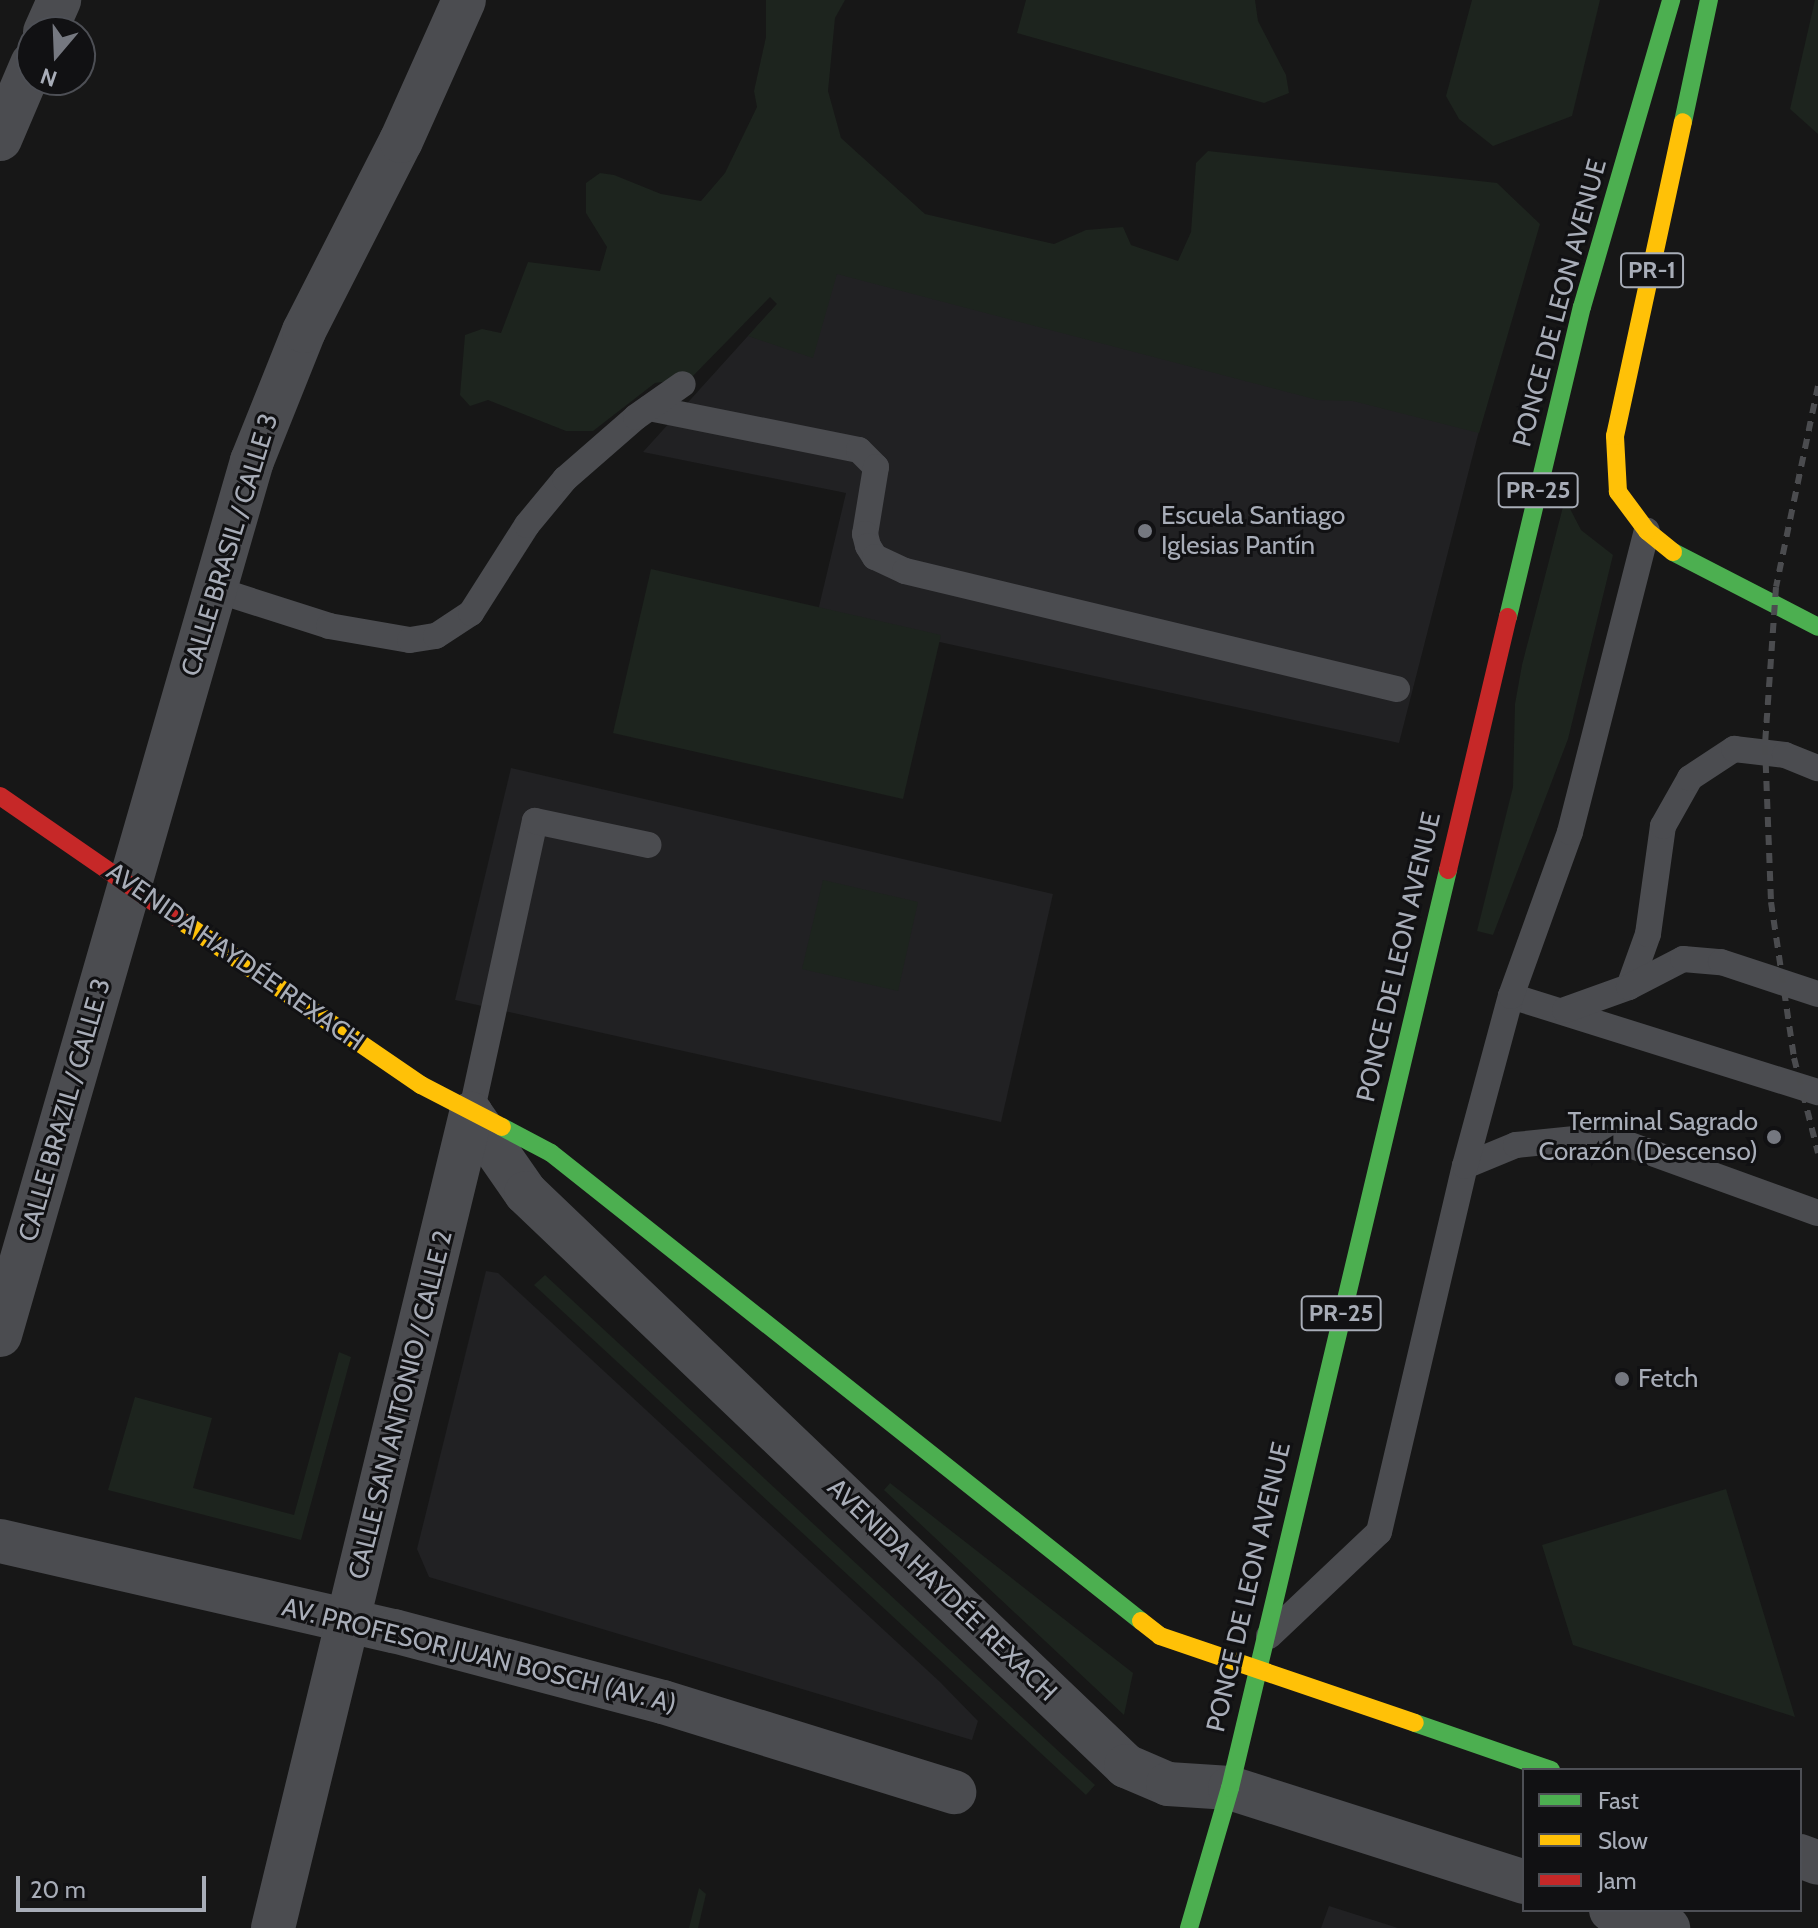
<!DOCTYPE html>
<meta charset="utf-8">
<style>
body{margin:0}
#map{position:relative;width:1818px;height:1928px;overflow:hidden;background:#171717;font-family:Cabin,sans-serif}
div>[style]{position:absolute}
.built>*{inset:0;background:#212123}
.green>*{inset:0;background:#1d241e}
.lane>*{height:26px;margin:-13px;padding:0 13px;transform-origin:13px;border-radius:13px;background:#4b4c50}
.street>*{height:44px;margin:-22px;padding:0 22px;transform-origin:22px;border-radius:22px;background:#4b4c50}
.fast>*{height:18px;margin:-9px;padding:0 9px;transform-origin:9px;border-radius:9px;background:#4caf50}
.slow>*{height:18px;margin:-9px;padding:0 9px;transform-origin:9px;border-radius:9px;background:#ffc107}
.jam>*{height:18px;margin:-9px;padding:0 9px;transform-origin:9px;border-radius:9px;background:#c62828}
.rail>*{height:6px;margin-top:-3px;transform-origin:0;background:repeating-linear-gradient(90deg,#4b4c4f 0 10px,transparent 0 18px)}
.dots>*{width:22px;height:22px;translate:-50% -50%;box-sizing:border-box;border:4px solid #111113;border-radius:50%}
span{translate:-50% -50%;white-space:nowrap;text-align:center;line-height:1.15;-webkit-text-stroke:6px #111113;paint-order:stroke}
.shield-label span{padding:2px 6px;background:#111113;border:2px solid;border-radius:6px;-webkit-text-stroke-width:0}
.shield-label{font-size:24px;color:#a8adb8;font-weight:700}
.street-label{font-size:26px;color:#a8adb8}
.poi-label{font-size:26px;color:#a8adb8}
.left{translate:0 -50%;text-align:left}
.right{translate:-100% -50%;text-align:right}
.legend{position:absolute;left:1522px;top:1768px;width:280px;height:144px;box-sizing:border-box;background:#111113;border:2px solid #4d4f55;margin:0;padding:10px 14px;list-style:none;font-size:24px;color:#a8adb8}
.legend li{display:flex;align-items:center;gap:16px;height:40px}
.legend b{width:40px;border:2px solid #4d4f55}
.north{position:absolute;left:16px;top:16px;width:80px;height:80px;box-sizing:border-box;background:#111113;border:2px solid #4d4f55;border-radius:50%;rotate:199deg;font-size:22px;font-weight:700;line-height:32px;text-align:center;color:#a8adb8}
.north::after{content:'';display:block;margin:auto;width:28px;height:36px;background:#757880;clip-path:polygon(50% 0,100% 100%,50% 72%,0 100%)}
.scale{position:absolute;left:16px;top:1876px;width:190px;height:36px;box-sizing:border-box;border:4px solid #a8adb8;border-top:0;padding-left:10px;font-size:24px;line-height:28px;white-space:nowrap;color:#a8adb8;-webkit-text-stroke:6px #111113;paint-order:stroke}
</style>
<div id="map">
<div class="built">
<div style="clip-path:polygon(842px 257px,1488px 396px,1399px 743px,817px 615px,846px 493px,643px 452px,777px 304px)"></div>
<div style="clip-path:polygon(511px 768px,1053px 894px,1001px 1122px,455px 1000px)"></div>
<div style="clip-path:polygon(486px 1271px,498px 1273px,940px 1682px,978px 1721px,972px 1740px,429px 1577px,417px 1549px)"></div>
<div style="clip-path:polygon(1329px 1906px,1398px 1928px,1321px 1928px)"></div>
</div>
<div class="green">
<div style="clip-path:polygon(766px 0,845px 0,835px 18px,828px 91px,841px 138px,925px 214px,1054px 244px,1086px 230px,1123px 227px,1131px 245px,1178px 261px,1191px 232px,1196px 163px,1208px 151px,1497px 183px,1540px 224px,1479px 433px,1353px 401px,1318px 400px,837px 274px,813px 358px,748px 336px,777px 304px,770px 297px,691px 378px,655px 383px,593px 431px,566px 431px,488px 400px,470px 406px,460px 395px,465px 335px,482px 329px,501px 333px,528px 262px,600px 271px,607px 247px,586px 213px,586px 183px,600px 173px,614px 175px,661px 194px,701px 201px,725px 173px,757px 107px,754px 91px,766px 37px)"></div>
<div style="clip-path:polygon(1026px 0,1255px 0,1258px 21px,1286px 75px,1289px 93px,1264px 103px,1017px 33px)"></div>
<div style="clip-path:polygon(1472px 0,1600px 0,1572px 116px,1493px 146px,1459px 119px,1446px 96px)"></div>
<div style="clip-path:polygon(1815px 0,1818px 0,1818px 134px,1790px 109px)"></div>
<div style="clip-path:polygon(1565px 499px,1581px 530px,1613px 555px,1568px 739px,1493px 935px,1477px 931px,1513px 787px,1515px 704px,1522px 665px)"></div>
<div style="clip-path:polygon(651px 569px,941px 635px,903px 799px,613px 733px)"></div>
<div style="clip-path:polygon(823px 880px,918px 902px,898px 991px,802px 969px)"></div>
<div style="clip-path:polygon(545px 1275px,1095px 1785px,1086px 1795px,534px 1285px)"></div>
<div style="clip-path:polygon(339px 1352px,351px 1357px,301px 1540px,108px 1490px,135px 1397px,212px 1418px,193px 1488px,294px 1515px)"></div>
<div style="clip-path:polygon(890px 1483px,1133px 1673px,1124px 1715px,884px 1490px)"></div>
<div style="clip-path:polygon(1726px 1489px,1795px 1717px,1573px 1645px,1542px 1545px)"></div>
<div style="clip-path:polygon(699px 1888px,706px 1894px,698px 1928px,689px 1928px)"></div>
</div>
<div class="lane">
<div style="left:649px;top:408px;width:214px;rotate:11.3deg"></div>
<div style="left:859px;top:450px;width:24px;rotate:45deg"></div>
<div style="left:876px;top:467px;width:68px;rotate:99.3deg"></div>
<div style="left:865px;top:534px;width:12px;rotate:76deg"></div>
<div style="left:868px;top:546px;width:13px;rotate:58deg"></div>
<div style="left:875px;top:557px;width:33px;rotate:25deg"></div>
<div style="left:905px;top:571px;width:506px;rotate:13.49deg"></div>
<div style="left:214px;top:589px;width:121px;rotate:17.8deg"></div>
<div style="left:329px;top:626px;width:82px;rotate:9.8deg"></div>
<div style="left:410px;top:640px;width:26px;rotate:-9deg"></div>
<div style="left:436px;top:636px;width:42px;rotate:-33.3deg"></div>
<div style="left:471px;top:613px;width:104px;rotate:-57.5deg"></div>
<div style="left:527px;top:525px;width:60px;rotate:-50.4deg"></div>
<div style="left:565px;top:479px;width:94px;rotate:-41.1deg"></div>
<div style="left:636px;top:417px;width:57px;rotate:-35.1deg"></div>
<div style="left:1629px;top:987px;width:56px;rotate:-70.3deg"></div>
<div style="left:1648px;top:934px;width:109px;rotate:-82.1deg"></div>
<div style="left:1663px;top:826px;width:55px;rotate:-60.6deg"></div>
<div style="left:1690px;top:778px;width:53px;rotate:-33.4deg"></div>
<div style="left:1734px;top:749px;width:51px;rotate:6.7deg"></div>
<div style="left:1785px;top:755px;width:35px;rotate:22deg"></div>
<div style="left:1511px;top:996px;width:322px;rotate:17.4deg"></div>
<div style="left:1565px;top:1010px;width:68px;rotate:-19.8deg"></div>
<div style="left:1629px;top:987px;width:61px;rotate:-27.4deg"></div>
<div style="left:1683px;top:959px;width:38px;rotate:5deg"></div>
<div style="left:1721px;top:962px;width:102px;rotate:18.3deg"></div>
<div style="left:471px;top:1114px;width:300px;rotate:-77.7deg"></div>
<div style="left:535px;top:821px;width:116px;rotate:11.9deg"></div>
<div style="left:1465px;top:1166px;width:55px;rotate:-22.4deg"></div>
<div style="left:1516px;top:1145px;width:89px;rotate:-5.8deg"></div>
<div style="left:1605px;top:1136px;width:226px;rotate:19.9deg"></div>
<div style="left:1269px;top:1636px;width:151px;rotate:-43.4deg"></div>
<div style="left:1379px;top:1532px;width:376px;rotate:-76.8deg"></div>
<div style="left:1465px;top:1166px;width:176px;rotate:-74.9deg"></div>
<div style="left:1511px;top:996px;width:174px;rotate:-70.2deg"></div>
<div style="left:1570px;top:832px;width:311px;rotate:-75.7deg"></div>
</div>
<div class="street">
<div style="left:45px;top:32px;width:35px;rotate:-66deg"></div>
<div style="left:0;top:139px;width:82px;rotate:-66.9deg"></div>
<div style="left:471px;top:1114px;width:96px;rotate:55.2deg"></div>
<div style="left:526px;top:1193px;width:830px;rotate:43.68deg"></div>
<div style="left:1126px;top:1766px;width:46px;rotate:23.2deg"></div>
<div style="left:1168px;top:1784px;width:62px;rotate:3.7deg"></div>
<div style="left:1230px;top:1788px;width:309px;rotate:17.7deg"></div>
<div style="left:0;top:1335px;width:910px;rotate:-73.92deg"></div>
<div style="left:252px;top:461px;width:140px;rotate:-68.2deg"></div>
<div style="left:304px;top:331px;width:213px;rotate:-63deg"></div>
<div style="left:401px;top:141px;width:154px;rotate:-65.9deg"></div>
<div style="left:0;top:1541px;width:404px;rotate:12.9deg"></div>
<div style="left:394px;top:1631px;width:278px;rotate:14.8deg"></div>
<div style="left:663px;top:1702px;width:305px;rotate:17.2deg"></div>
<div style="left:1800px;top:1856px;width:19px;rotate:21deg"></div>
<div style="left:1611px;top:1910px;width:60px;rotate:17.5deg"></div>
<div style="left:273px;top:1928px;width:838px;rotate:-76.33deg"></div>
</div>
<div class="fast">
<div style="left:1683px;top:122px;width:125px;rotate:-78deg"></div>
<div style="left:1673px;top:552px;width:163px;rotate:27.3deg"></div>
<div style="left:1508px;top:617px;width:319px;rotate:-76.6deg"></div>
<div style="left:1582px;top:307px;width:320px;rotate:-73.8deg"></div>
<div style="left:502px;top:1127px;width:55px;rotate:28deg"></div>
<div style="left:551px;top:1153px;width:753px;rotate:38.42deg"></div>
<div style="left:1415px;top:1723px;width:144px;rotate:19.1deg"></div>
<div style="left:1189px;top:1928px;width:146px;rotate:-73.7deg"></div>
<div style="left:1230px;top:1788px;width:944px;rotate:-76.64deg"></div>
</div>
<div class="slow">
<div style="left:1673px;top:552px;width:33px;rotate:-141deg"></div>
<div style="left:1647px;top:531px;width:49px;rotate:-126.6deg"></div>
<div style="left:1618px;top:492px;width:56px;rotate:-93.1deg"></div>
<div style="left:1615px;top:436px;width:321px;rotate:-77.8deg"></div>
<div style="left:180px;top:920px;width:292px;rotate:34.4deg"></div>
<div style="left:421px;top:1085px;width:91px;rotate:27.4deg"></div>
<div style="left:1141px;top:1621px;width:24px;rotate:38deg"></div>
<div style="left:1160px;top:1636px;width:269px;rotate:18.8deg"></div>
</div>
<div class="jam">
<div style="left:0;top:796px;width:219px;rotate:34.6deg"></div>
<div style="left:1448px;top:870px;width:260px;rotate:-76.7deg"></div>
</div>
<div class="rail">
<div style="left:1818px;top:386px;width:205px;rotate:101.8deg"></div>
<div style="left:1776px;top:587px;width:158px;rotate:94deg"></div>
<div style="left:1765px;top:745px;width:157px;rotate:87.8deg"></div>
<div style="left:1771px;top:902px;width:158px;rotate:81.6deg"></div>
<div style="left:1794px;top:1058px;width:98px;rotate:75.8deg"></div>
</div>
<div class="dots">
<div style="left:1145px;top:531px;background:#757880"></div>
<div style="left:1774px;top:1137px;background:#757880"></div>
<div style="left:1622px;top:1379px;background:#757880"></div>
</div>
<div class="shield-label">
<span style="left:1652px;top:270px">PR-1</span>
<span style="left:1538px;top:490px">PR-25</span>
<span style="left:1341px;top:1313px">PR-25</span>
</div>
<div class="street-label">
<span style="left:1560px;top:303px;rotate:-75deg">PONCE DE LEON AVENUE</span>
<span style="left:230px;top:545px;rotate:-73deg">CALLE BRASIL / CALLE 3</span>
<span style="left:235px;top:957px;rotate:35deg">AVENIDA HAYDÉE REXACH</span>
<span style="left:1399px;top:957px;rotate:-77deg">PONCE DE LEON AVENUE</span>
<span style="left:65px;top:1110px;rotate:-74deg">CALLE BRAZIL / CALLE 3</span>
<span style="left:401px;top:1405px;rotate:-76deg">CALLE SAN ANTONIO / CALLE 2</span>
<span style="left:1249px;top:1587px;rotate:-77deg">PONCE DE LEON AVENUE</span>
<span style="left:942px;top:1590px;rotate:44deg">AVENIDA HAYDÉE REXACH</span>
<span style="left:479px;top:1656px;rotate:14deg">AV. PROFESOR JUAN BOSCH (AV. A)</span>
</div>
<div class="poi-label">
<span class="left" style="left:1161px;top:531px">Escuela Santiago<br>Iglesias Pantín</span>
<span class="right" style="left:1758px;top:1137px">Terminal Sagrado<br>Corazón (Descenso)</span>
<span class="left" style="left:1638px;top:1379px">Fetch</span>
</div>
<ul class="legend">
<li><b style="height:10px;background:#4caf50"></b>Fast</li>
<li><b style="height:10px;background:#ffc107"></b>Slow</li>
<li><b style="height:10px;background:#c62828"></b>Jam</li>
</ul>
<div class="north">N</div>
<div class="scale">20 m</div>
</div>
